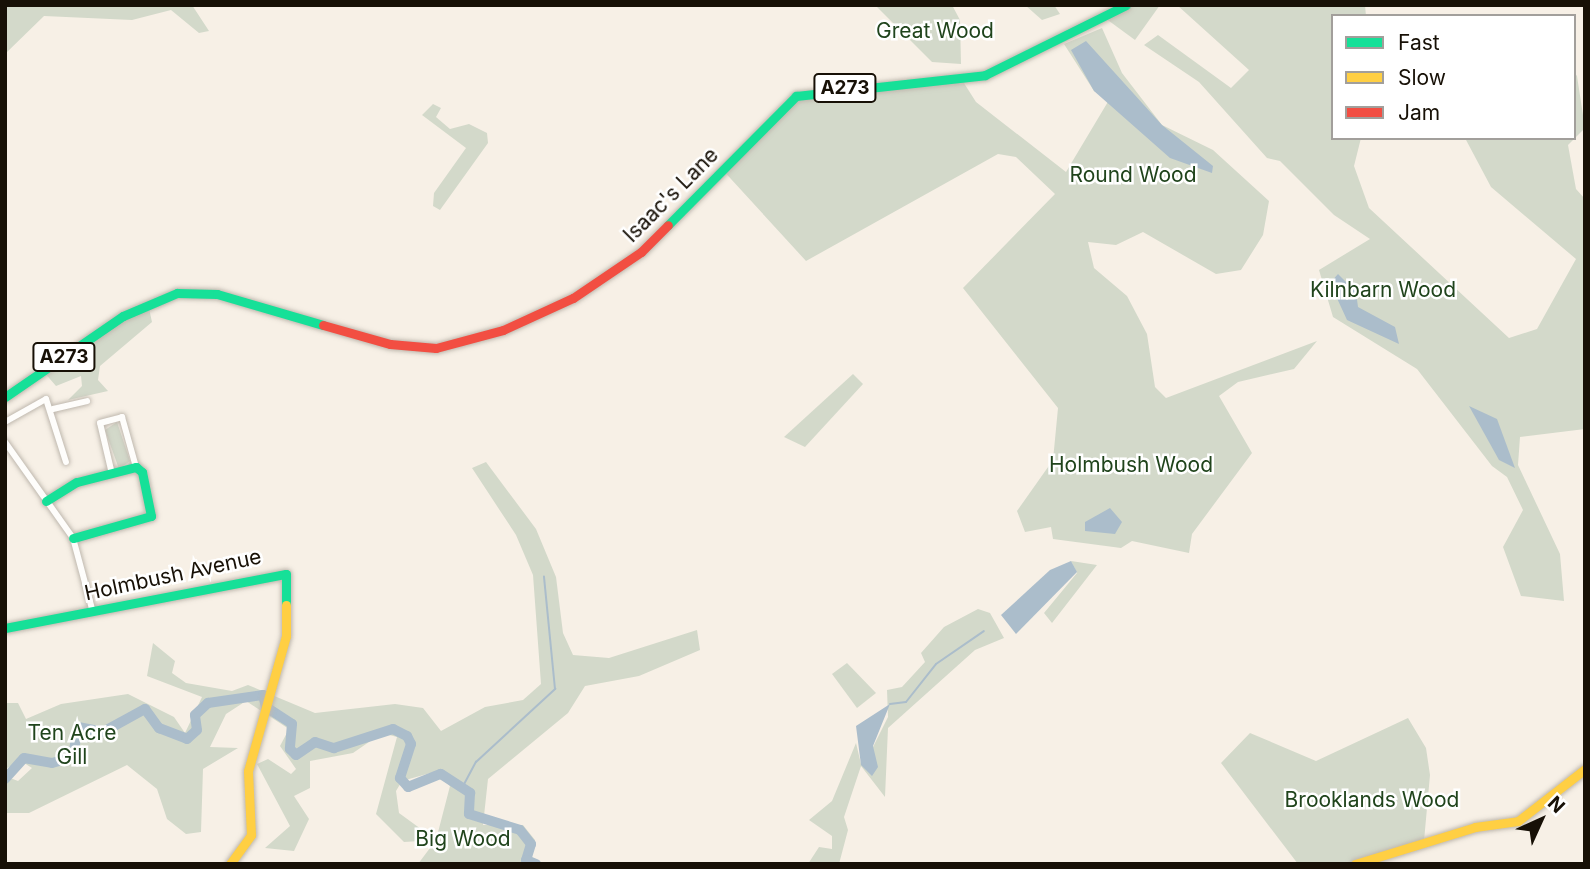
<!DOCTYPE html>
<style>
body{margin:0}
#map{position:relative;width:1590px;height:869px;overflow:hidden;background:#f7f0e6;font-family:Inter,sans-serif}
div>[style]{position:absolute}
.green>*{inset:0;background:#d3d9ca}
.water>*{inset:0;background:#abbdcb}
.stream>*{height:2px;margin:-1px;padding:0 1px;transform-origin:1px;border-radius:1px;background:#abbdcb}
.river>*{height:10px;margin:-5px;padding:0 5px;transform-origin:5px;border-radius:5px;background:#abbdcb}
.roads{filter:drop-shadow(0 0 2px #bfb8ae) drop-shadow(0 0 2px #bfb8ae)}
.street>*{height:6px;margin:-3px;padding:0 3px;transform-origin:3px;border-radius:3px;background:#fefdfb}
.fast>*{height:9px;margin:-4.5px;padding:0 4.5px;transform-origin:4.5px;border-radius:4.5px;background:#16e098}
.slow>*{height:9px;margin:-4.5px;padding:0 4.5px;transform-origin:4.5px;border-radius:4.5px;background:#ffcf43}
.jam>*{height:9px;margin:-4.5px;padding:0 4.5px;transform-origin:4.5px;border-radius:4.5px;background:#f24e42}
span{translate:-50% -50%;white-space:nowrap;text-align:center;line-height:1.15;-webkit-text-stroke:5px #fff;paint-order:stroke}
.shield-label span{padding:2px 5px;background:#fff;border:2px solid;border-radius:5px;-webkit-text-stroke-width:0}
.shield-label{font-size:19px;color:#171006;font-weight:700}
.park-label{font-size:21px;color:#20441c}
.street-label{font-size:21px;color:#171006}
.frame{position:absolute;inset:0;border:7px solid #171006;pointer-events:none}
.legend{position:absolute;left:1331px;top:14px;width:245px;height:126px;box-sizing:border-box;background:#fff;border:2px solid #a29f9b;margin:0;padding:9px 12px;list-style:none;font-size:21px;color:#171006}
.legend li{display:flex;align-items:center;gap:14px;height:35px}
.legend b{width:35px;border:2px solid #a29f9b}
.north{position:absolute;left:1506px;top:785px;width:70px;height:70px;-webkit-text-stroke:5px #fff;paint-order:stroke;rotate:45deg;font-size:19px;font-weight:700;line-height:28px;text-align:center;color:#171006}
.north::after{content:'';display:block;margin:auto;width:24px;height:32px;background:#171006;clip-path:polygon(50% 0,100% 100%,50% 72%,0 100%)}
</style>
<div id="map">
<div class="green">
<div style="clip-path:polygon(5px 5px,192px 5px,209px 31px,199px 33px,171px 10px,132px 20px,44px 16px,5px 54px)"></div>
<div style="clip-path:polygon(875px 5px,952px 5px,960px 20px,961px 64px,932px 62px)"></div>
<div style="clip-path:polygon(1025px 5px,1054px 5px,1060px 14px,1042px 20px)"></div>
<div style="clip-path:polygon(1126px 5px,1160px 5px,1135px 40px,1105px 18px)"></div>
<div style="clip-path:polygon(1177px 5px,1365px 5px,1366px 16px,1333px 16px,1333px 138px,1361px 138px,1354px 166px,1369px 208px,1509px 338px,1537px 329px,1576px 259px,1491px 187px,1465px 138px,1574px 138px,1574px 72px,1577px 76px,1585px 128px,1568px 145px,1576px 189px,1585px 199px,1585px 429px,1520px 437px,1518px 465px,1560px 554px,1564px 601px,1521px 596px,1503px 547px,1523px 510px,1507px 477px,1492px 466px,1417px 369px,1333px 317px,1319px 270px,1370px 239px,1334px 215px,1280px 161px,1267px 158px,1199px 82px,1144px 45px,1158px 35px,1231px 88px,1249px 70px)"></div>
<div style="clip-path:polygon(1102px 28px,1122px 73px,1162px 125px,1213px 150px,1269px 201px,1263px 235px,1241px 270px,1216px 274px,1143px 232px,1116px 245px,1088px 242px,1094px 268px,1127px 296px,1147px 334px,1155px 387px,1166px 398px,1317px 341px,1294px 369px,1238px 382px,1219px 396px,1252px 453px,1192px 534px,1189px 553px,1132px 541px,1121px 548px,1053px 539px,1051px 527px,1025px 532px,1017px 511px,1053px 460px,1058px 408px,963px 288px,1055px 194px,1016px 157px,998px 154px,806px 261px,720px 167px,796px 96px,962px 80px,976px 102px,1066px 172px,1109px 100px,1094px 91px,1064px 44px)"></div>
<div style="clip-path:polygon(433px 104px,441px 108px,436px 117px,450px 129px,469px 124px,487px 133px,488px 143px,440px 210px,433px 206px,434px 193px,466px 148px,422px 115px)"></div>
<div style="clip-path:polygon(148px 304px,152px 322px,100px 366px,98px 380px,108px 391px,68px 400px,82px 386px,81px 376px,56px 386px,43px 371px)"></div>
<div style="clip-path:polygon(853px 374px,863px 384px,805px 447px,784px 437px)"></div>
<div style="clip-path:polygon(117px 422px,130px 461px,119px 469px,105px 430px)"></div>
<div style="clip-path:polygon(evenodd,486px 462px,536px 529px,556px 577px,563px 633px,573px 655px,609px 658px,697px 630px,700px 650px,639px 676px,585px 686px,568px 713px,488px 779px,483px 825px,523px 825px,535px 840px,527px 864px,418px 864px,436px 840px,404px 842px,376px 814px,397px 737px,382px 733px,353px 753px,310px 761px,310px 788px,294px 796px,309px 819px,294px 851px,265px 848px,290px 826px,257px 764px,268px 759px,291px 774px,296px 769px,280px 746px,289px 729px,246px 701px,226px 714px,210px 747px,238px 748px,203px 769px,201px 832px,186px 834px,167px 819px,157px 789px,127px 765px,29px 813px,5px 813px,5px 776px,18px 781px,32px 768px,21px 761px,5px 769px,5px 703px,18px 703px,26px 719px,61px 704px,128px 694px,174px 717px,185px 733px,202px 697px,147px 676px,153px 643px,175px 661px,172px 673px,186px 683px,232px 691px,248px 685px,315px 713px,395px 704px,423px 708px,441px 731px,485px 707px,523px 700px,541px 684px,533px 575px,516px 535px,472px 468px,486px 462px,434px 772px,450px 786px,436px 840px,399px 813px,396px 791px,402px 781px,434px 772px)"></div>
<div style="clip-path:polygon(1071px 561px,1097px 565px,1052px 623px,1044px 613px,1077px 573px)"></div>
<div style="clip-path:polygon(978px 609px,990px 613px,1004px 638px,975px 650px,888px 728px,885px 797px,861px 766px,844px 817px,848px 830px,839px 864px,808px 864px,819px 847px,832px 849px,832px 836px,809px 820px,832px 801px,856px 743px,861px 764px,873px 747px,888px 717px,887px 690px,902px 687px,925px 662px,921px 653px,944px 627px)"></div>
<div style="clip-path:polygon(847px 663px,876px 693px,857px 708px,832px 674px)"></div>
<div style="clip-path:polygon(1408px 718px,1426px 748px,1430px 775px,1424px 841px,1355px 864px,1298px 864px,1221px 763px,1250px 733px,1316px 761px)"></div>
</div>
<div class="water">
<div style="clip-path:polygon(1086px 41px,1162px 125px,1213px 166px,1212px 173px,1170px 158px,1094px 91px,1071px 50px)"></div>
<div style="clip-path:polygon(1338px 274px,1356px 292px,1358px 307px,1395px 327px,1399px 344px,1347px 320px,1330px 283px)"></div>
<div style="clip-path:polygon(1469px 406px,1497px 419px,1515px 468px,1499px 460px)"></div>
<div style="clip-path:polygon(1110px 508px,1122px 522px,1115px 534px,1085px 531px,1085px 522px)"></div>
<div style="clip-path:polygon(1071px 561px,1077px 572px,1016px 634px,1001px 615px,1050px 570px)"></div>
<div style="clip-path:polygon(890px 704px,873px 746px,878px 767px,872px 776px,861px 765px,856px 726px)"></div>
</div>
<div class="stream">
<div style="left:890px;top:704px;width:16px;rotate:-7deg"></div>
<div style="left:906px;top:702px;width:48px;rotate:-51.7deg"></div>
<div style="left:936px;top:664px;width:58px;rotate:-34.5deg"></div>
<div style="left:462px;top:788px;width:30px;rotate:-62deg"></div>
<div style="left:476px;top:762px;width:108px;rotate:-42.7deg"></div>
<div style="left:555px;top:689px;width:113px;rotate:-95.6deg"></div>
</div>
<div class="river">
<div style="left:5px;top:779px;width:28px;rotate:-48deg"></div>
<div style="left:24px;top:758px;width:28px;rotate:10deg"></div>
<div style="left:52px;top:763px;width:22px;rotate:-16deg"></div>
<div style="left:73px;top:757px;width:30px;rotate:-81deg"></div>
<div style="left:78px;top:727px;width:25px;rotate:11deg"></div>
<div style="left:103px;top:732px;width:48px;rotate:-28.7deg"></div>
<div style="left:145px;top:709px;width:24px;rotate:54deg"></div>
<div style="left:159px;top:728px;width:30px;rotate:21deg"></div>
<div style="left:187px;top:739px;width:13px;rotate:-42deg"></div>
<div style="left:197px;top:730px;width:15px;rotate:-98deg"></div>
<div style="left:195px;top:715px;width:18px;rotate:-43deg"></div>
<div style="left:208px;top:703px;width:56px;rotate:-8.3deg"></div>
<div style="left:263px;top:695px;width:12px;rotate:76deg"></div>
<div style="left:266px;top:707px;width:31px;rotate:33deg"></div>
<div style="left:292px;top:724px;width:25px;rotate:95deg"></div>
<div style="left:290px;top:749px;width:8px;rotate:45deg"></div>
<div style="left:296px;top:755px;width:23px;rotate:-34deg"></div>
<div style="left:315px;top:742px;width:20px;rotate:18deg"></div>
<div style="left:334px;top:748px;width:62px;rotate:-17.9deg"></div>
<div style="left:393px;top:729px;width:16px;rotate:27deg"></div>
<div style="left:407px;top:736px;width:9px;rotate:63deg"></div>
<div style="left:411px;top:744px;width:36px;rotate:108deg"></div>
<div style="left:400px;top:778px;width:12px;rotate:48deg"></div>
<div style="left:408px;top:787px;width:35px;rotate:-22deg"></div>
<div style="left:441px;top:774px;width:35px;rotate:33deg"></div>
<div style="left:470px;top:793px;width:21px;rotate:93deg"></div>
<div style="left:469px;top:814px;width:53px;rotate:17.4deg"></div>
<div style="left:520px;top:830px;width:18px;rotate:52deg"></div>
<div style="left:531px;top:844px;width:17px;rotate:107deg"></div>
<div style="left:526px;top:860px;width:11px;rotate:22deg"></div>
</div>
<div class="roads">
<div class="street">
<div style="left:53px;top:409px;width:35px;rotate:-13deg"></div>
<div style="left:5px;top:422px;width:47px;rotate:-29.3deg"></div>
<div style="left:46px;top:399px;width:66px;rotate:72.4deg"></div>
<div style="left:5px;top:442px;width:118px;rotate:54.7deg"></div>
<div style="left:73px;top:538px;width:73px;rotate:75deg"></div>
<div style="left:112px;top:474px;width:52px;rotate:-103.2deg"></div>
<div style="left:100px;top:423px;width:23px;rotate:-15deg"></div>
<div style="left:122px;top:417px;width:52px;rotate:74.4deg"></div>
</div>
<div class="fast">
<div style="left:668px;top:225px;width:182px;rotate:-45.2deg"></div>
<div style="left:796px;top:96px;width:190px;rotate:-6.3deg"></div>
<div style="left:985px;top:75px;width:157px;rotate:-26.4deg"></div>
<div style="left:5px;top:397px;width:143px;rotate:-34.5deg"></div>
<div style="left:123px;top:316px;width:59px;rotate:-23.1deg"></div>
<div style="left:177px;top:293px;width:40px;rotate:1.4deg"></div>
<div style="left:217px;top:294px;width:110px;rotate:16.3deg"></div>
<div style="left:46px;top:501px;width:36px;rotate:-32deg"></div>
<div style="left:77px;top:482px;width:61px;rotate:-14.3deg"></div>
<div style="left:136px;top:467px;width:8px;rotate:40deg"></div>
<div style="left:142px;top:472px;width:45px;rotate:78.4deg"></div>
<div style="left:151px;top:516px;width:81px;rotate:164.2deg"></div>
<div style="left:5px;top:628px;width:286px;rotate:-10.9deg"></div>
<div style="left:286px;top:574px;width:31px;rotate:90deg"></div>
</div>
<div class="slow">
<div style="left:230px;top:864px;width:36px;rotate:-54deg"></div>
<div style="left:251px;top:835px;width:64px;rotate:-92.7deg"></div>
<div style="left:248px;top:771px;width:140px;rotate:-74.3deg"></div>
<div style="left:286px;top:636px;width:31px;rotate:-90deg"></div>
<div style="left:1355px;top:864px;width:126px;rotate:-17.1deg"></div>
<div style="left:1475px;top:827px;width:43px;rotate:-7.9deg"></div>
<div style="left:1518px;top:821px;width:85px;rotate:-37.8deg"></div>
</div>
<div class="jam">
<div style="left:323px;top:325px;width:70px;rotate:15.8deg"></div>
<div style="left:390px;top:344px;width:46px;rotate:5deg"></div>
<div style="left:436px;top:348px;width:69px;rotate:-15deg"></div>
<div style="left:503px;top:330px;width:77px;rotate:-24.6deg"></div>
<div style="left:573px;top:298px;width:82px;rotate:-34.1deg"></div>
<div style="left:641px;top:252px;width:38px;rotate:-45deg"></div>
</div>
</div>
<div class="shield-label">
<span style="left:845px;top:88px">A273</span>
<span style="left:64px;top:357px">A273</span>
</div>
<div class="park-label">
<span style="left:935px;top:31px">Great Wood</span>
<span style="left:1133px;top:175px">Round Wood</span>
<span style="left:1383px;top:290px">Kilnbarn Wood</span>
<span style="left:1131px;top:465px">Holmbush Wood</span>
<span style="left:72px;top:745px">Ten Acre<br>Gill</span>
<span style="left:1372px;top:800px">Brooklands Wood</span>
<span style="left:463px;top:839px">Big Wood</span>
</div>
<div class="street-label">
<span style="left:671px;top:195px;rotate:-45deg">Isaac's Lane</span>
<span style="left:173px;top:575px;rotate:-12deg">Holmbush Avenue</span>
</div>
<div class="frame"></div>
<ul class="legend">
<li><b style="height:9px;background:#16e098"></b>Fast</li>
<li><b style="height:9px;background:#ffcf43"></b>Slow</li>
<li><b style="height:9px;background:#f24e42"></b>Jam</li>
</ul>
<div class="north">N</div>
</div>
